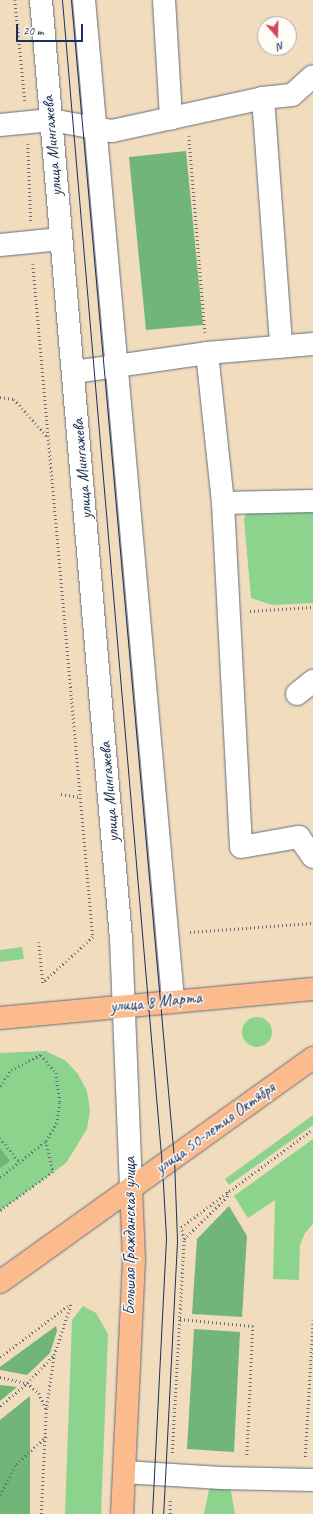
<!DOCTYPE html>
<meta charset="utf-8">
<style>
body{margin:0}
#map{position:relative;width:313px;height:1514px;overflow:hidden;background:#f1ddbd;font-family:Caveat,sans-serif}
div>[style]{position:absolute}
.green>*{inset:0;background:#8cd38e}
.round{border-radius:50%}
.forest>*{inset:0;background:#71b579}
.path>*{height:2.5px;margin-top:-1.25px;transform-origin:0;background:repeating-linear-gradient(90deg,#666c7f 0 1px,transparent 0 4px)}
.roads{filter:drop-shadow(0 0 1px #666c7f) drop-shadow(0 0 1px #666c7f)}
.minor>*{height:22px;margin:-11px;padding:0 11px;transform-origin:11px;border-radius:11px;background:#fff}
.major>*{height:22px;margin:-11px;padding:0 11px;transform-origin:11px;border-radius:11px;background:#fbbb8d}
.tram>*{height:1px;margin:-0.5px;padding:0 0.5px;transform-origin:0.5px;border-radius:0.5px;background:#1b2f5e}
span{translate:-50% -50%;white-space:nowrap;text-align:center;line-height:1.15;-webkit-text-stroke:3px #fdfcf7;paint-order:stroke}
.street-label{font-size:17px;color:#1b2f5e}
.north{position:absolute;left:257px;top:16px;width:40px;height:40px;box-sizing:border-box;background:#fdfcf7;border:1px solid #a3aaba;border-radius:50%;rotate:160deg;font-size:11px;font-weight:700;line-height:16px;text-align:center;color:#1b2f5e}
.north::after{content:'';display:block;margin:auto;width:14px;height:18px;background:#d1495b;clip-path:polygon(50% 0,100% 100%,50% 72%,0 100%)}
.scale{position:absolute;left:16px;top:24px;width:67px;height:18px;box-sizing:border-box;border:2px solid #1b2f5e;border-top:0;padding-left:5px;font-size:12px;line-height:14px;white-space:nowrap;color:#1b2f5e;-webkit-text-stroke:3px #fdfcf7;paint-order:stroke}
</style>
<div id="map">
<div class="green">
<div style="clip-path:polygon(313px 507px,313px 603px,272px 605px,251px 598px,244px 519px,248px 510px)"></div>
<div style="clip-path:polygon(22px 947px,24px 959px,0 962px,0 950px)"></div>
<div class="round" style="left:242px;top:1017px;width:30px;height:30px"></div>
<div style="clip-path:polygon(46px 1051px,66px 1061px,78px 1074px,87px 1091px,90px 1111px,87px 1129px,66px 1163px,0 1211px,0 1053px)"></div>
<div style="clip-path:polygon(313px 1115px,313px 1125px,229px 1185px,225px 1179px)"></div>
<div style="clip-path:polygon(313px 1139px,313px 1224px,305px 1233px,300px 1245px,299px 1280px,273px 1279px,275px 1200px,248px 1218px,234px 1196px)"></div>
<div style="clip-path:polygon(83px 1306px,96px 1313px,108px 1334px,101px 1514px,65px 1514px,72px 1320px)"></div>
<div style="clip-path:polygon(210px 1485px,230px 1485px,235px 1514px,204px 1514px)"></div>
</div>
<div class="forest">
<div style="clip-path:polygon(186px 151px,203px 325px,146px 330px,129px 157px)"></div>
<div style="clip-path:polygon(0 1148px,10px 1161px,0 1168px)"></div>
<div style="clip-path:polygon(229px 1206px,247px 1236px,242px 1317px,192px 1314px,197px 1239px)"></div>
<div style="clip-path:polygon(56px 1326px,57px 1331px,50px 1353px,27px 1375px,0 1370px,0 1367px)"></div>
<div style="clip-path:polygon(194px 1329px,240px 1332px,234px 1452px,187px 1449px)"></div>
<div style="clip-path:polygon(0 1385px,17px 1387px,0 1401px)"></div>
<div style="clip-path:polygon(30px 1396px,30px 1514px,0 1514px,0 1420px)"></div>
</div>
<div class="path">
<div style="left:15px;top:0;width:101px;rotate:84.3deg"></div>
<div style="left:189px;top:136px;width:197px;rotate:85.3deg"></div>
<div style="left:28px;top:144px;width:77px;rotate:87.8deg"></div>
<div style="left:33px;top:264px;width:676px;rotate:84.91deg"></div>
<div style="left:93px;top:937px;width:68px;rotate:137.4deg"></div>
<div style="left:0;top:397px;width:14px;rotate:8deg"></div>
<div style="left:14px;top:399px;width:51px;rotate:48.2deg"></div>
<div style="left:250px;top:611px;width:63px;rotate:-3.6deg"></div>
<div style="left:61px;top:794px;width:19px;rotate:9deg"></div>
<div style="left:190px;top:932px;width:123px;rotate:-4.2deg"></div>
<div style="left:39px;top:942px;width:41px;rotate:84.4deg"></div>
<div style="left:0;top:1086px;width:19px;rotate:-55deg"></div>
<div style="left:11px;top:1070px;width:34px;rotate:-27deg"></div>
<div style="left:41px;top:1055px;width:23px;rotate:50deg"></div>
<div style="left:56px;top:1073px;width:30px;rotate:82deg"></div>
<div style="left:60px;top:1103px;width:20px;rotate:99deg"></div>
<div style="left:57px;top:1123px;width:21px;rotate:121deg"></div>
<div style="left:46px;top:1141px;width:32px;rotate:77deg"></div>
<div style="left:53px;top:1172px;width:66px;rotate:143.7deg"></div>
<div style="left:0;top:1138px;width:32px;rotate:51deg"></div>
<div style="left:0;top:1177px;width:58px;rotate:-38deg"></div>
<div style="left:184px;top:1239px;width:12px;rotate:-104deg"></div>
<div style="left:181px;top:1227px;width:164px;rotate:-36.6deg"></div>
<div style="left:180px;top:1319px;width:73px;rotate:5.5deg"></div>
<div style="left:253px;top:1326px;width:130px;rotate:92.6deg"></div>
<div style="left:0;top:1357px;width:88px;rotate:-37.1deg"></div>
<div style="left:0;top:1377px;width:28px;rotate:13deg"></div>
<div style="left:27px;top:1383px;width:16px;rotate:40deg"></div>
<div style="left:39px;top:1393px;width:17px;rotate:66deg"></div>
<div style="left:0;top:1406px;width:35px;rotate:-40deg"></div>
<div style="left:27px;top:1383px;width:39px;rotate:-46deg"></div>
<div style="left:172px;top:1453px;width:214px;rotate:-86.8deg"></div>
<div style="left:184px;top:1239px;width:60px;rotate:-44.3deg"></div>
<div style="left:227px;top:1197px;width:6px;rotate:-90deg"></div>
<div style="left:305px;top:1457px;width:137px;rotate:-86.7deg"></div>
<div style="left:0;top:1495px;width:35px;rotate:-63deg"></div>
<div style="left:16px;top:1464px;width:42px;rotate:-42.1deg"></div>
<div style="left:41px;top:1514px;width:104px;rotate:-87.2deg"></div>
<div style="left:46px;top:1410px;width:56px;rotate:-81.7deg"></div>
<div style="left:54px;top:1355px;width:54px;rotate:-71.6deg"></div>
<div style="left:170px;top:1514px;width:16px;rotate:-90deg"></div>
</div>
<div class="roads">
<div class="minor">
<div style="left:41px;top:0;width:941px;rotate:85.13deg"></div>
<div style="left:121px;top:938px;width:250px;rotate:87.7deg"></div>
<div style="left:84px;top:0;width:1004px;rotate:84.91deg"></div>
<div style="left:164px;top:0;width:119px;rotate:86.6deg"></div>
<div style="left:263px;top:98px;width:249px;rotate:85.8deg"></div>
<div style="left:0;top:125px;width:51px;rotate:-5.6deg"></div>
<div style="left:51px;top:120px;width:62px;rotate:10.2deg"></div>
<div style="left:112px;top:131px;width:155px;rotate:-12.3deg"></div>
<div style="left:263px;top:98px;width:29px;rotate:-6deg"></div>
<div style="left:292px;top:95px;width:28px;rotate:-42deg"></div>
<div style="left:0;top:245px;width:60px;rotate:-5.7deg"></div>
<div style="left:207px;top:353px;width:106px;rotate:-4.9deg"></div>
<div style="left:74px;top:372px;width:134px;rotate:-8.1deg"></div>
<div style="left:207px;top:353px;width:151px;rotate:83.9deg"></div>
<div style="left:223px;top:503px;width:344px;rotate:87deg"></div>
<div style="left:241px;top:847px;width:59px;rotate:-9.8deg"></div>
<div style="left:299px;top:837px;width:24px;rotate:55deg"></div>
<div style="left:223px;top:503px;width:90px;rotate:-1.3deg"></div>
<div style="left:297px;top:694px;width:21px;rotate:-39deg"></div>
<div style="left:124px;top:1472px;width:97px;rotate:3.5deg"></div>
<div style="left:221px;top:1478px;width:92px;rotate:1.2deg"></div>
</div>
<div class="major">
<div style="left:0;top:1018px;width:314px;rotate:-5.3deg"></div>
<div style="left:0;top:1282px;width:385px;rotate:-35.6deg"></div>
<div style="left:122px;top:1514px;width:254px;rotate:-87.3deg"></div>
<div style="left:134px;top:1260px;width:72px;rotate:-92.4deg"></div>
</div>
</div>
<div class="tram">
<div style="left:62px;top:0;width:1170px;rotate:85.1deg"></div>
<div style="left:162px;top:1166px;width:72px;rotate:86.8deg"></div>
<div style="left:166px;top:1238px;width:276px;rotate:92.9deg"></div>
<div style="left:71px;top:0;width:1163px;rotate:84.92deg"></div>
<div style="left:174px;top:1158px;width:83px;rotate:87.9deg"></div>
<div style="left:177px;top:1241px;width:273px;rotate:92.9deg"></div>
</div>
<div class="street-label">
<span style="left:52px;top:146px;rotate:-95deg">улица Мингажева</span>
<span style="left:82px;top:469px;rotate:-95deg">улица Мингажева</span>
<span style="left:109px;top:792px;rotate:-95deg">улица Мингажева</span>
<span style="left:156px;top:1002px;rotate:-6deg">улица 8 Марта</span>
<span style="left:215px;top:1128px;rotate:-36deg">улица 50-летия Октября</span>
<span style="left:130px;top:1236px;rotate:-90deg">Большая Гражданская улица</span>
</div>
<div class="north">N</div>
<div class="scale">20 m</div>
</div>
